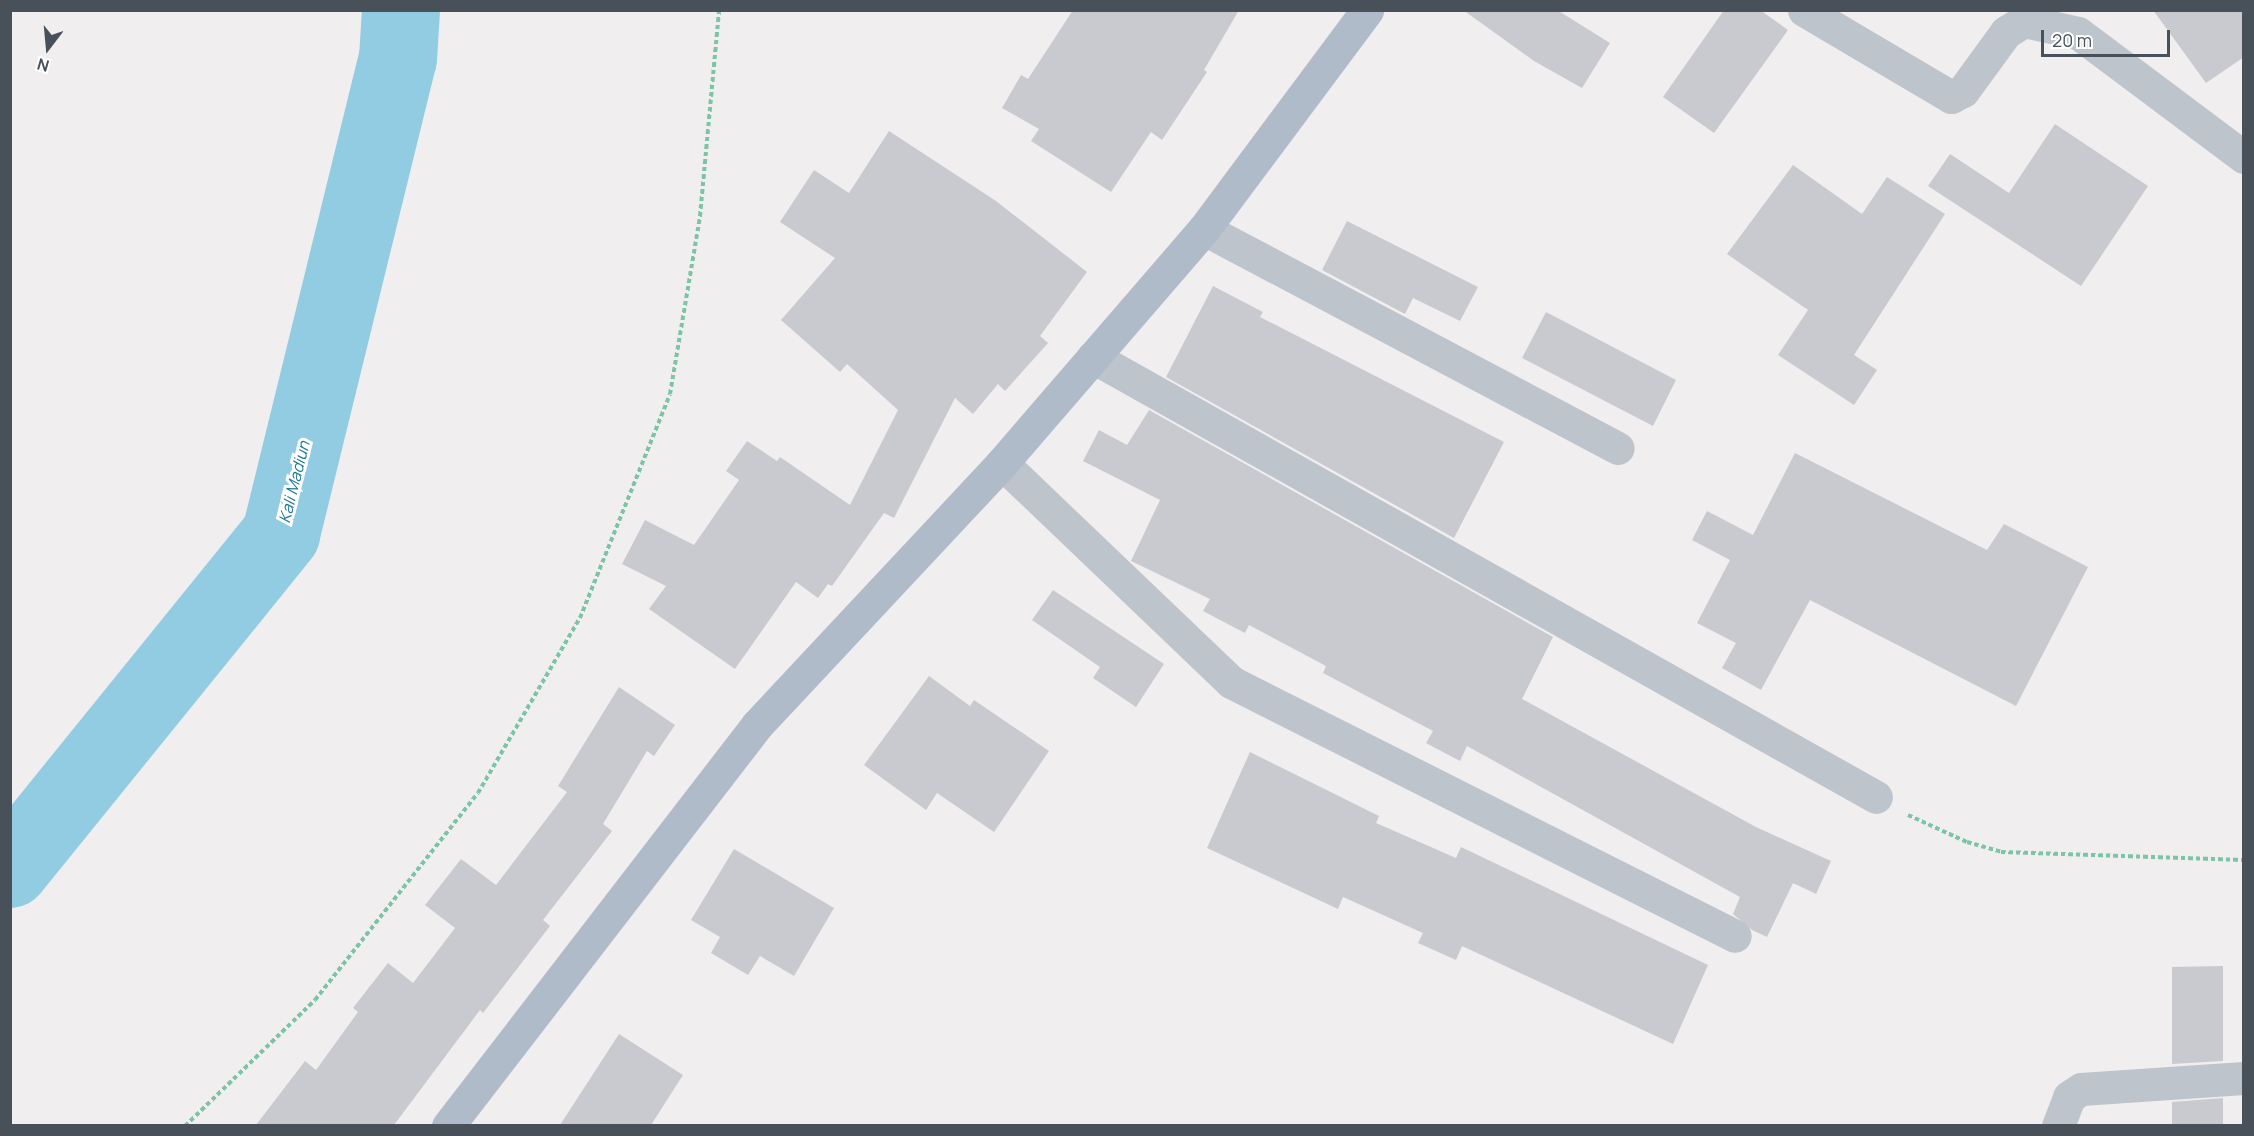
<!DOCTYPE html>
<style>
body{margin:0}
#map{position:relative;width:2254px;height:1136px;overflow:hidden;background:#f0eeee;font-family:Manrope,sans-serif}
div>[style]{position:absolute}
.river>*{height:78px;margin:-39px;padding:0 39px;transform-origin:39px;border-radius:39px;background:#91cce3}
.building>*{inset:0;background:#c9cad0}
.path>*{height:4px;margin-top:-2px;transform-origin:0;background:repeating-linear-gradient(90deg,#7bc5a6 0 4.5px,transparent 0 7.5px)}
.minor>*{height:33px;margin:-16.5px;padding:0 16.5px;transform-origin:16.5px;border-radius:16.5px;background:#bec4cc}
.major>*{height:33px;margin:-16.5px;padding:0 16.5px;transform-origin:16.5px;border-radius:16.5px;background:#b0bbca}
span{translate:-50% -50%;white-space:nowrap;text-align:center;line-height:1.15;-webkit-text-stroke:6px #fff;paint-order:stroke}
.water-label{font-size:16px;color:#1a769a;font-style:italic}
.frame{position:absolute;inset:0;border:12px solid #485059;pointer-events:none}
.north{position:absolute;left:18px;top:18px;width:60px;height:60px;-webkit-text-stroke:4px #fff;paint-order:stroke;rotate:196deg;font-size:16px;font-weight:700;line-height:24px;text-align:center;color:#485059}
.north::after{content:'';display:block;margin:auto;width:21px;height:27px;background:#485059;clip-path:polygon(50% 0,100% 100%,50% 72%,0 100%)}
.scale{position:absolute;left:2041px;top:30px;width:129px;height:27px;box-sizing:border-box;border:3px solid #485059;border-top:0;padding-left:8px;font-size:18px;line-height:21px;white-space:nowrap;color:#485059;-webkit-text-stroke:4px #fff;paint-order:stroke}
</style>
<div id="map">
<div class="river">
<div style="left:10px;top:869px;width:431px;rotate:-51deg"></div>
<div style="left:281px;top:534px;width:489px;rotate:-76.2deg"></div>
<div style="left:398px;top:59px;width:49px;rotate:-86.5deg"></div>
</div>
<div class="building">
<div style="clip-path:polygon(1073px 10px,1239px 10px,1204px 70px,1207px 72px,1162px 140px,1151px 132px,1111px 192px,1031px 141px,1039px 129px,1002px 108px,1021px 75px,1028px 79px)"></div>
<div style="clip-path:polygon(1463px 10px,1557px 10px,1610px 43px,1582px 88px,1534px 61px)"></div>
<div style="clip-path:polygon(1724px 10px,1760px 10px,1788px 30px,1714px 133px,1663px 97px)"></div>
<div style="clip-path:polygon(2153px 10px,2244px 10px,2244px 57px,2206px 83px)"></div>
<div style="clip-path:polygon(2055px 124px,2148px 186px,2081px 286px,1928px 186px,1950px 154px,2009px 193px)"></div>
<div style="clip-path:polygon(889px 131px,996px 201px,1087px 272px,1040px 336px,1048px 343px,1005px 391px,998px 384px,973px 414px,955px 398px,894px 518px,884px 513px,832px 586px,828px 584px,818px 598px,796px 582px,735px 669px,649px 609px,666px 586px,622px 564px,645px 520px,694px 545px,739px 480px,726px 471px,747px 441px,777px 461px,780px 457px,850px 505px,898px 410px,847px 364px,840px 372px,781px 320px,835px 258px,780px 222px,814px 170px,849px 193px)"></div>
<div style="clip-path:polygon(1793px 165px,1862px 214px,1887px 177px,1945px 214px,1854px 355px,1877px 370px,1854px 405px,1778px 355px,1808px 310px,1727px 254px)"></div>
<div style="clip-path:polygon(1347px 221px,1478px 287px,1460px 321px,1413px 298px,1405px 314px,1322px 270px)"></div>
<div style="clip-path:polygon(1213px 286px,1263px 312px,1260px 317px,1504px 442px,1454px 538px,1166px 377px)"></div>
<div style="clip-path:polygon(1546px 312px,1676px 380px,1653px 426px,1522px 358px)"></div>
<div style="clip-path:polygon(1149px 410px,1553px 637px,1522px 699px,1756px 827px,1831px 861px,1816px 894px,1793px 883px,1767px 937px,1752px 930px,1733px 914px,1740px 897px,1467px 746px,1460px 761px,1426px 743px,1433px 731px,1323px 673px,1326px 666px,1249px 625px,1245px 633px,1203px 611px,1210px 599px,1131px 561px,1160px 500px,1083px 461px,1099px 430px,1127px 445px)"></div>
<div style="clip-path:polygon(1795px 453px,1987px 550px,2004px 524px,2088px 567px,2016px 706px,1810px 600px,1761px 690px,1722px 668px,1736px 643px,1697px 623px,1730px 560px,1692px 540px,1707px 511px,1753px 535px)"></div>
<div style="clip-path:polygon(1053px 590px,1164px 664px,1136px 707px,1093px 678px,1100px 667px,1032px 620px)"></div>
<div style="clip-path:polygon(929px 676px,970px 706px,974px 700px,1049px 751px,994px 832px,937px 793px,926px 810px,864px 765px)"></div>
<div style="clip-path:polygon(619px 687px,675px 725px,654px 756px,647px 751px,603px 824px,612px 831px,543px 920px,550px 926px,483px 1013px,480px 1010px,394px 1125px,256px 1125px,305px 1061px,316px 1070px,358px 1012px,353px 1008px,388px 963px,413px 983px,455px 928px,425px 905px,461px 859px,496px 885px,567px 792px,558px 786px)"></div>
<div style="clip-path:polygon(1250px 752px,1379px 816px,1376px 823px,1456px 858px,1461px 847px,1708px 965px,1673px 1044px,1462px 946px,1456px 960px,1418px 943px,1423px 933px,1343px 897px,1338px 909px,1207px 848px)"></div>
<div style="clip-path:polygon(734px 849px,834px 908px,794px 976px,760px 956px,748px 975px,711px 953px,720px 937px,691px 920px)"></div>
<div style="clip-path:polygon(2223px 966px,2223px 1061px,2172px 1064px,2172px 967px)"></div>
<div style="clip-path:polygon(619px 1034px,683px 1075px,651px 1125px,560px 1125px)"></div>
<div style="clip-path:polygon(2223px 1098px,2223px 1125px,2172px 1125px,2172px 1102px)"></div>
</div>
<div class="path">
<div style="left:1908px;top:815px;width:65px;rotate:24.6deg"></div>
<div style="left:1967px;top:842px;width:35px;rotate:16deg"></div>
<div style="left:2001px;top:852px;width:243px;rotate:1.9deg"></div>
<div style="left:185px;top:1126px;width:181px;rotate:-44.1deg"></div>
<div style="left:315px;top:1000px;width:263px;rotate:-51.8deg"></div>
<div style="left:478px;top:793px;width:203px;rotate:-59.8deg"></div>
<div style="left:580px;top:618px;width:241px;rotate:-68.1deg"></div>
<div style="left:670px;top:394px;width:181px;rotate:-80.4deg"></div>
<div style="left:700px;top:216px;width:207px;rotate:-84.7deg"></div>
</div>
<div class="minor">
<div style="left:1804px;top:10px;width:171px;rotate:30.6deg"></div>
<div style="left:1951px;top:97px;width:13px;rotate:-27deg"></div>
<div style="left:1963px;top:91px;width:73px;rotate:-53.9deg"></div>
<div style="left:2006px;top:32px;width:21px;rotate:-31deg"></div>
<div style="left:2024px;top:21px;width:55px;rotate:12.5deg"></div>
<div style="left:2078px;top:33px;width:207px;rotate:36.8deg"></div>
<div style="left:1204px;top:229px;width:468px;rotate:27.9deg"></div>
<div style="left:1093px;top:357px;width:898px;rotate:29.33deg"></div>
<div style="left:1002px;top:463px;width:317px;rotate:43.7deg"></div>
<div style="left:1231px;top:682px;width:564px;rotate:26.75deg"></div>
<div style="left:2058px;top:1126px;width:31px;rotate:-69deg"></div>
<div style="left:2069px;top:1097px;width:14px;rotate:-34deg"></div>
<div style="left:2081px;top:1089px;width:163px;rotate:-3.9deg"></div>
</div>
<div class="major">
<div style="left:448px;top:1126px;width:506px;rotate:-52.38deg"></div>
<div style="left:757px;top:725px;width:359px;rotate:-46.9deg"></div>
<div style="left:1002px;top:463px;width:309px;rotate:-49.2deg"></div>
<div style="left:1204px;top:229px;width:273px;rotate:-53.3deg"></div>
</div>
<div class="water-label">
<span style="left:294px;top:482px;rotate:-76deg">Kali Madiun</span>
</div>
<div class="frame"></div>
<div class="north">N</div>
<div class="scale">20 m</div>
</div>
